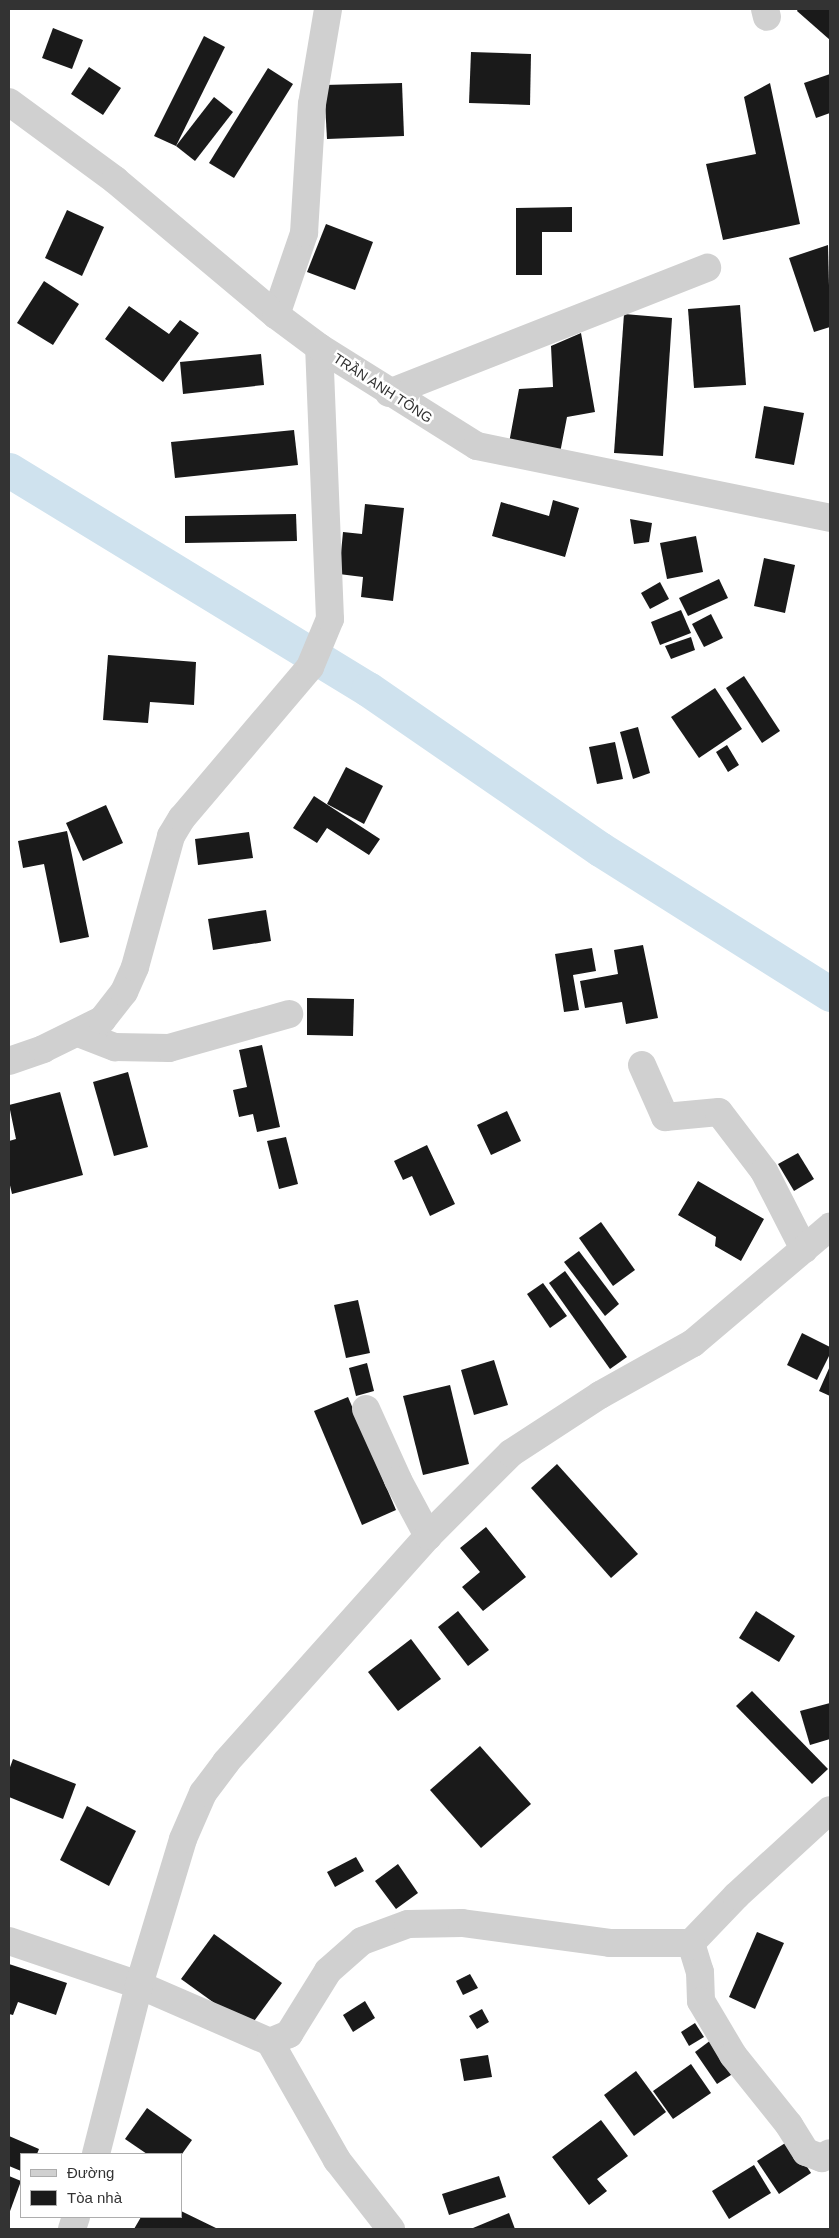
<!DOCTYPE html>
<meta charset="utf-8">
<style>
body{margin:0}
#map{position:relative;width:839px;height:2238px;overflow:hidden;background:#fff;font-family:Helvetica,sans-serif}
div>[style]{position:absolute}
.canal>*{height:35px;margin:-17.5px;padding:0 17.5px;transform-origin:17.5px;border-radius:17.5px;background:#cfe2ee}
.building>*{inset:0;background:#1a1a1a}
.minor>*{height:28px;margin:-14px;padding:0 14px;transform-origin:14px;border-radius:14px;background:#d0d0d0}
.tertiary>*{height:28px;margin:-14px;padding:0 14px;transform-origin:14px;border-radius:14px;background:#d0d0d0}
span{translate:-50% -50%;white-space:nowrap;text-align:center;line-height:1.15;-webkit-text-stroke:5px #fff;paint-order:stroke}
.street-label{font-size:14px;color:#333}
.frame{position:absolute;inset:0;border:10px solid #333;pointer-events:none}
.legend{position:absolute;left:20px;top:2153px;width:162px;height:65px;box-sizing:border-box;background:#fff;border:1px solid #adadad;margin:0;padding:6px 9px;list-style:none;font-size:15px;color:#333}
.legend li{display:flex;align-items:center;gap:10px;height:25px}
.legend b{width:25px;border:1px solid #adadad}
</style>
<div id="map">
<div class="canal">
<div style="left:9px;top:470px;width:421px;rotate:31.4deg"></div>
<div style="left:368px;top:689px;width:282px;rotate:34.6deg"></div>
<div style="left:600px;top:849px;width:272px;rotate:32.2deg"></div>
</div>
<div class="building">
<div style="clip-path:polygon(798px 9px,830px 9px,830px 40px,797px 11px)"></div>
<div style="clip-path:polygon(53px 28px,83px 40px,72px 69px,42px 58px)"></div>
<div style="clip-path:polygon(204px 36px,225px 47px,176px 146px,154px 136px)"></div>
<div style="clip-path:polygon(471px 52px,531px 54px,530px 105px,469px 103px)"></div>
<div style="clip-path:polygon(89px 67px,121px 88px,103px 115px,71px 94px)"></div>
<div style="clip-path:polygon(268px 68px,293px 84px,234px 178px,209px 163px)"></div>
<div style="clip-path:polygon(830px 74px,830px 113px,816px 118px,804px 83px)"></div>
<div style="clip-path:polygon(402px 83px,404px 136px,327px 139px,324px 85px)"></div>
<div style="clip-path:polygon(770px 83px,800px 224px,723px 240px,706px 164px,756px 154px,744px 97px)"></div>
<div style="clip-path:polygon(214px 97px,233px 112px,195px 161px,176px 146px)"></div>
<div style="clip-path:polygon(572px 207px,572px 232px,542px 232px,542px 275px,516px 275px,516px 208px)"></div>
<div style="clip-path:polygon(67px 210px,104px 227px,82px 276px,45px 258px)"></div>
<div style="clip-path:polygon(326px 224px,373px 242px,355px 290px,307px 272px)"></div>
<div style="clip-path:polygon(828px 245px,830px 327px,814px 332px,789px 258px)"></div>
<div style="clip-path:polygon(44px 281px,79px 304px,53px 345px,17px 323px)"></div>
<div style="clip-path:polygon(740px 305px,746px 385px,694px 388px,688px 309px)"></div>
<div style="clip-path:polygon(129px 306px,169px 334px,180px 320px,199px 333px,163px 382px,105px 339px)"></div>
<div style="clip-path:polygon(624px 314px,672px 318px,663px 456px,614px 453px)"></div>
<div style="clip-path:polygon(581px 333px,595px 412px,567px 417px,560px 453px,509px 443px,519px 389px,553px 387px,551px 346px)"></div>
<div style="clip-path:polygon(261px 354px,264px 385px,183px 394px,180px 362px)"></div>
<div style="clip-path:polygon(764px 406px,804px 413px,794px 465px,755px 458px)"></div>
<div style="clip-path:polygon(294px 430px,298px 465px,175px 478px,171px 442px)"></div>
<div style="clip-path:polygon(553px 500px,579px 508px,565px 557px,492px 536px,501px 502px,549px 516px)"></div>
<div style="clip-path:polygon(365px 504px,404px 508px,393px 601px,361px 597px,363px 577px,339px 574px,343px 532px,362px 534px)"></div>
<div style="clip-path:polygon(296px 514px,297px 541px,185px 543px,185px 516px)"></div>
<div style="clip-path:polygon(630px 519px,652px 523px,649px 542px,634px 544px)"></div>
<div style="clip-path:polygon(696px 536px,703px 572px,667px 579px,660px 543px)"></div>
<div style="clip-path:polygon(764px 558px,795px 565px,785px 613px,754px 606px)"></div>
<div style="clip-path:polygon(719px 579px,728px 598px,688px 616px,679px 598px)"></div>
<div style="clip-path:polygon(660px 582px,669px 599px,650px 609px,641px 593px)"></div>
<div style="clip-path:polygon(681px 610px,691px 633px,660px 645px,651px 622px)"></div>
<div style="clip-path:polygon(711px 614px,723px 638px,704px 647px,692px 624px)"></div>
<div style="clip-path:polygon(691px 637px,695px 650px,671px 659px,665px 646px)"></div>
<div style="clip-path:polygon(108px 655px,196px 662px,194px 705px,150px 702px,148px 723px,103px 720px)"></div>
<div style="clip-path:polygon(744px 676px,780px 731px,762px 743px,726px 688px)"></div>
<div style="clip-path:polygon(715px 688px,742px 729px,699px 758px,671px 717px)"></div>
<div style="clip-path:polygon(638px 727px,650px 773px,633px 779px,620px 732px)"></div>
<div style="clip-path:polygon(615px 742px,623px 779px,597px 784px,589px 747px)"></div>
<div style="clip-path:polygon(727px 745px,739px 765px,728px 772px,716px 752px)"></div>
<div style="clip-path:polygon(346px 767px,383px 786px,364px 824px,327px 804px)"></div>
<div style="clip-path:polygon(314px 796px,380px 839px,369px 855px,327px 828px,317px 843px,293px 828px)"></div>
<div style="clip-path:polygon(106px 805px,123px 843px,83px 861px,66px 823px)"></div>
<div style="clip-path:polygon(67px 831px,89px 937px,60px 943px,44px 864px,23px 868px,18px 841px)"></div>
<div style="clip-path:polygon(249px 832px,253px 858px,198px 865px,195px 839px)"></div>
<div style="clip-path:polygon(266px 910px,271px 941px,213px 950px,208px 919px)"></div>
<div style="clip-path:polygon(643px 945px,658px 1018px,626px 1024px,622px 1002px,585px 1008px,580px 981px,618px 974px,614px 950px)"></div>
<div style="clip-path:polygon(592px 948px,596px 971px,573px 975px,579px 1010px,564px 1012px,555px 954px)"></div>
<div style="clip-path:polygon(307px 998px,354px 999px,353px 1036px,307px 1035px)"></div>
<div style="clip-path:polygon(262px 1045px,280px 1127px,257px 1132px,253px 1114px,239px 1117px,233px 1090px,247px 1087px,239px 1050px)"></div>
<div style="clip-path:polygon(128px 1072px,148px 1147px,114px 1156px,93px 1082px)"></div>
<div style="clip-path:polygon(60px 1092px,83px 1175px,12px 1194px,9px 1181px,9px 1141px,16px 1139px,9px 1105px)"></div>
<div style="clip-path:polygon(507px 1111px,521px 1141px,491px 1155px,477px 1125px)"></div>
<div style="clip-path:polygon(286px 1137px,298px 1184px,279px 1189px,267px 1141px)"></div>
<div style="clip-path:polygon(427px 1145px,455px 1204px,430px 1216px,412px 1176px,403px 1180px,394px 1161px)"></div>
<div style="clip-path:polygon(798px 1153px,814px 1179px,794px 1191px,778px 1164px)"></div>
<div style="clip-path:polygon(698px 1181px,764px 1219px,741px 1261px,715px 1246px,716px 1237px,678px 1215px)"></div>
<div style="clip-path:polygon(601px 1222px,635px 1270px,613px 1286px,579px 1238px)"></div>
<div style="clip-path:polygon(579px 1251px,619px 1304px,605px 1316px,564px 1262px)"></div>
<div style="clip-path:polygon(565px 1271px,627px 1357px,610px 1369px,549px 1283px)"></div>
<div style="clip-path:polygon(543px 1283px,567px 1316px,550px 1328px,527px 1294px)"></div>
<div style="clip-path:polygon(358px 1300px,370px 1353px,346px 1358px,334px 1305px)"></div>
<div style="clip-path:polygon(802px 1333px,830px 1347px,830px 1354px,817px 1380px,787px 1365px)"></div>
<div style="clip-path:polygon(494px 1360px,508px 1405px,474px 1415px,461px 1370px)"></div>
<div style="clip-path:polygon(367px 1363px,374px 1391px,356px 1396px,349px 1368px)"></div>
<div style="clip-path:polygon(830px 1366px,830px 1396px,819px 1391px)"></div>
<div style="clip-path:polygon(450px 1385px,469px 1464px,423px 1475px,403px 1396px)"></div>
<div style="clip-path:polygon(348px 1397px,396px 1510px,362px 1525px,314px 1411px)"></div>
<div style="clip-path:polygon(557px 1464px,638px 1554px,611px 1578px,531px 1488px)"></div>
<div style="clip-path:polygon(486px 1527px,526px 1577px,483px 1611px,462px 1587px,480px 1572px,460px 1548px)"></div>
<div style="clip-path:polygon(458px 1611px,489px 1650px,468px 1666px,438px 1627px)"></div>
<div style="clip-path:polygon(756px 1611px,795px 1636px,779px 1662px,739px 1638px)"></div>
<div style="clip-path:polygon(411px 1639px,441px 1679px,398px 1711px,368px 1672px)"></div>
<div style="clip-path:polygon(752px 1691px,828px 1769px,812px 1784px,736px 1706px)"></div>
<div style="clip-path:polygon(830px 1703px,830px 1739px,810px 1745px,800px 1711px)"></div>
<div style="clip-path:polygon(480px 1746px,531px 1804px,481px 1848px,430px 1790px)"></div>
<div style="clip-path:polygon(13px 1759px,76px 1784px,63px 1819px,9px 1797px,9px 1770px)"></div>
<div style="clip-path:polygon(87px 1806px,136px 1831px,109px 1886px,60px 1860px)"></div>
<div style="clip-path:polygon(356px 1857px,364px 1871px,335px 1887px,327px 1872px)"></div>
<div style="clip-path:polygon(398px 1864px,418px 1893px,396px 1909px,375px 1881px)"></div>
<div style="clip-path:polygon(757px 1932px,784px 1943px,755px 2009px,729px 1997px)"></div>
<div style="clip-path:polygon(214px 1934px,282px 1983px,249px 2028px,181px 1979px)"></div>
<div style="clip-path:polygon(9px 1964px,67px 1983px,56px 2015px,18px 2002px,13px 2015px,9px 2014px)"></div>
<div style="clip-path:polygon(470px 1974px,478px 1988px,463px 1995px,456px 1981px)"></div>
<div style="clip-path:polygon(365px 2001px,375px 2018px,353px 2032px,343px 2015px)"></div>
<div style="clip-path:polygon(482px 2009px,489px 2022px,477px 2029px,469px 2016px)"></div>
<div style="clip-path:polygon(695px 2023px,704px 2037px,689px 2046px,681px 2032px)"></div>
<div style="clip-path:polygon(711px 2040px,734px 2073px,717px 2084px,695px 2052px)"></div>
<div style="clip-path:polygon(488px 2055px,492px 2077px,464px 2081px,460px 2059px)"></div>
<div style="clip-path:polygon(691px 2064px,711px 2093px,673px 2119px,653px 2091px)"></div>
<div style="clip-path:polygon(636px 2071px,666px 2112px,634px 2136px,604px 2095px)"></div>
<div style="clip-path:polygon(147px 2108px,192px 2140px,182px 2154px,147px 2154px,125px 2139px)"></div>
<div style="clip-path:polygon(601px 2120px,628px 2156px,597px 2179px,607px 2191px,589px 2205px,552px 2157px)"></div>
<div style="clip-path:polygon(9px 2136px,39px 2149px,37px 2154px,21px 2154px,21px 2171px,9px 2166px)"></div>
<div style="clip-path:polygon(790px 2140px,811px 2173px,779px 2194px,757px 2161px)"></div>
<div style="clip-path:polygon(754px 2165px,771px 2193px,729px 2219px,712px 2191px)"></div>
<div style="clip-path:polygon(9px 2176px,21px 2181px,9px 2214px)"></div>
<div style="clip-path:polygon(499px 2176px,506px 2197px,449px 2215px,442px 2194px)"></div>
<div style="clip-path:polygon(181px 2211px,218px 2229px,134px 2229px,141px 2217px,181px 2217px)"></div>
<div style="clip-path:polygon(509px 2213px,515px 2229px,474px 2229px,473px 2228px)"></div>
</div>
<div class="minor">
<div style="left:765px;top:9px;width:8px;rotate:76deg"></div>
<div style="left:276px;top:315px;width:87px;rotate:-71.1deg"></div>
<div style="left:304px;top:233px;width:129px;rotate:-86.5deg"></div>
<div style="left:312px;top:104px;width:96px;rotate:-80.4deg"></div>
<div style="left:389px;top:393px;width:342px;rotate:-21.5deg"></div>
<div style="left:78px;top:1033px;width:40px;rotate:21deg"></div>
<div style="left:115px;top:1047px;width:54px;rotate:1.1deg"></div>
<div style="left:169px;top:1048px;width:125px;rotate:-15.8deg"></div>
<div style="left:9px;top:1061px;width:36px;rotate:-19deg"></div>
<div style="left:43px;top:1049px;width:66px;rotate:-26.2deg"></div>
<div style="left:102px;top:1020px;width:36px;rotate:-52deg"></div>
<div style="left:124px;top:992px;width:27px;rotate:-66deg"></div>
<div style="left:135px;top:967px;width:136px;rotate:-74.6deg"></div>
<div style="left:171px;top:836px;width:21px;rotate:-59deg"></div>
<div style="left:182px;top:818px;width:198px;rotate:-49.7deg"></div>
<div style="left:310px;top:667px;width:52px;rotate:-67.4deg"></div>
<div style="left:330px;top:619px;width:272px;rotate:-92.3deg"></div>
<div style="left:642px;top:1065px;width:57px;rotate:66.1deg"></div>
<div style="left:665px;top:1117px;width:54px;rotate:-5.3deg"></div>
<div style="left:719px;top:1112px;width:74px;rotate:52.7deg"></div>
<div style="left:764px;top:1171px;width:88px;rotate:62.9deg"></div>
<div style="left:366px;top:1409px;width:78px;rotate:65.7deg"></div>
<div style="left:398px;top:1480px;width:64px;rotate:61.8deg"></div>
<div style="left:9px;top:1941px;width:137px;rotate:18.7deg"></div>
<div style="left:139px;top:1985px;width:143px;rotate:23.5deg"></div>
<div style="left:270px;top:2042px;width:21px;rotate:-23deg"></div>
<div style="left:289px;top:2034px;width:74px;rotate:-58.2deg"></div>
<div style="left:328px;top:1971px;width:45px;rotate:-41.4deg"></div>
<div style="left:362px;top:1941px;width:49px;rotate:-20.3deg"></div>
<div style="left:408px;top:1924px;width:54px;rotate:-1.1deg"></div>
<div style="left:462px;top:1923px;width:149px;rotate:7.7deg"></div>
<div style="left:610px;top:1943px;width:81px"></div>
<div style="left:691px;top:1943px;width:65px;rotate:-46.2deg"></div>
<div style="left:736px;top:1896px;width:127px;rotate:-42.5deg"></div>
<div style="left:691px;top:1943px;width:30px;rotate:73deg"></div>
<div style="left:700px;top:1972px;width:29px;rotate:88deg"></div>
<div style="left:701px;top:2001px;width:63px;rotate:59.3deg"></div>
<div style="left:733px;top:2055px;width:90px;rotate:51.3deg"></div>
<div style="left:789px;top:2125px;width:32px;rotate:58deg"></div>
<div style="left:806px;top:2152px;width:17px;rotate:21deg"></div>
<div style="left:822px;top:2158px;width:9px;rotate:-32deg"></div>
<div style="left:270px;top:2042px;width:136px;rotate:60.4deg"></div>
<div style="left:337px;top:2160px;width:88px;rotate:52deg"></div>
<div style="left:96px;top:2154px;width:174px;rotate:-75.7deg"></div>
<div style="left:139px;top:1985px;width:152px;rotate:-73.2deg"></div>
<div style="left:183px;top:1839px;width:50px;rotate:-66.5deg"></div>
<div style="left:203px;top:1793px;width:39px;rotate:-53deg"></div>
<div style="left:226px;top:1762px;width:303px;rotate:-48.2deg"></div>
<div style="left:428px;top:1536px;width:117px;rotate:-45deg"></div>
<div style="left:511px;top:1453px;width:106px;rotate:-33.1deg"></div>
<div style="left:600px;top:1395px;width:107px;rotate:-29.2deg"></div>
<div style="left:693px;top:1343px;width:180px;rotate:-40.3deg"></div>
<div style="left:72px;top:2229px;width:13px;rotate:-72deg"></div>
</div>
<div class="tertiary">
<div style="left:9px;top:102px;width:132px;rotate:36.3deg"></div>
<div style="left:115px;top:180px;width:210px;rotate:40deg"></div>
<div style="left:276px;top:315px;width:54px;rotate:36.7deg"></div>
<div style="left:319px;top:347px;width:186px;rotate:32.1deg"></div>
<div style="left:477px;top:446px;width:360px;rotate:11.5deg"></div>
</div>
<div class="street-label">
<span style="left:383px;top:388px;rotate:33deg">TRẦN ANH TÔNG</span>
</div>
<div class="frame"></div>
<ul class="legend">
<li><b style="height:6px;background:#d0d0d0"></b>Đường</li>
<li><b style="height:14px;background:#1a1a1a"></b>Tòa nhà</li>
</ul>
</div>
